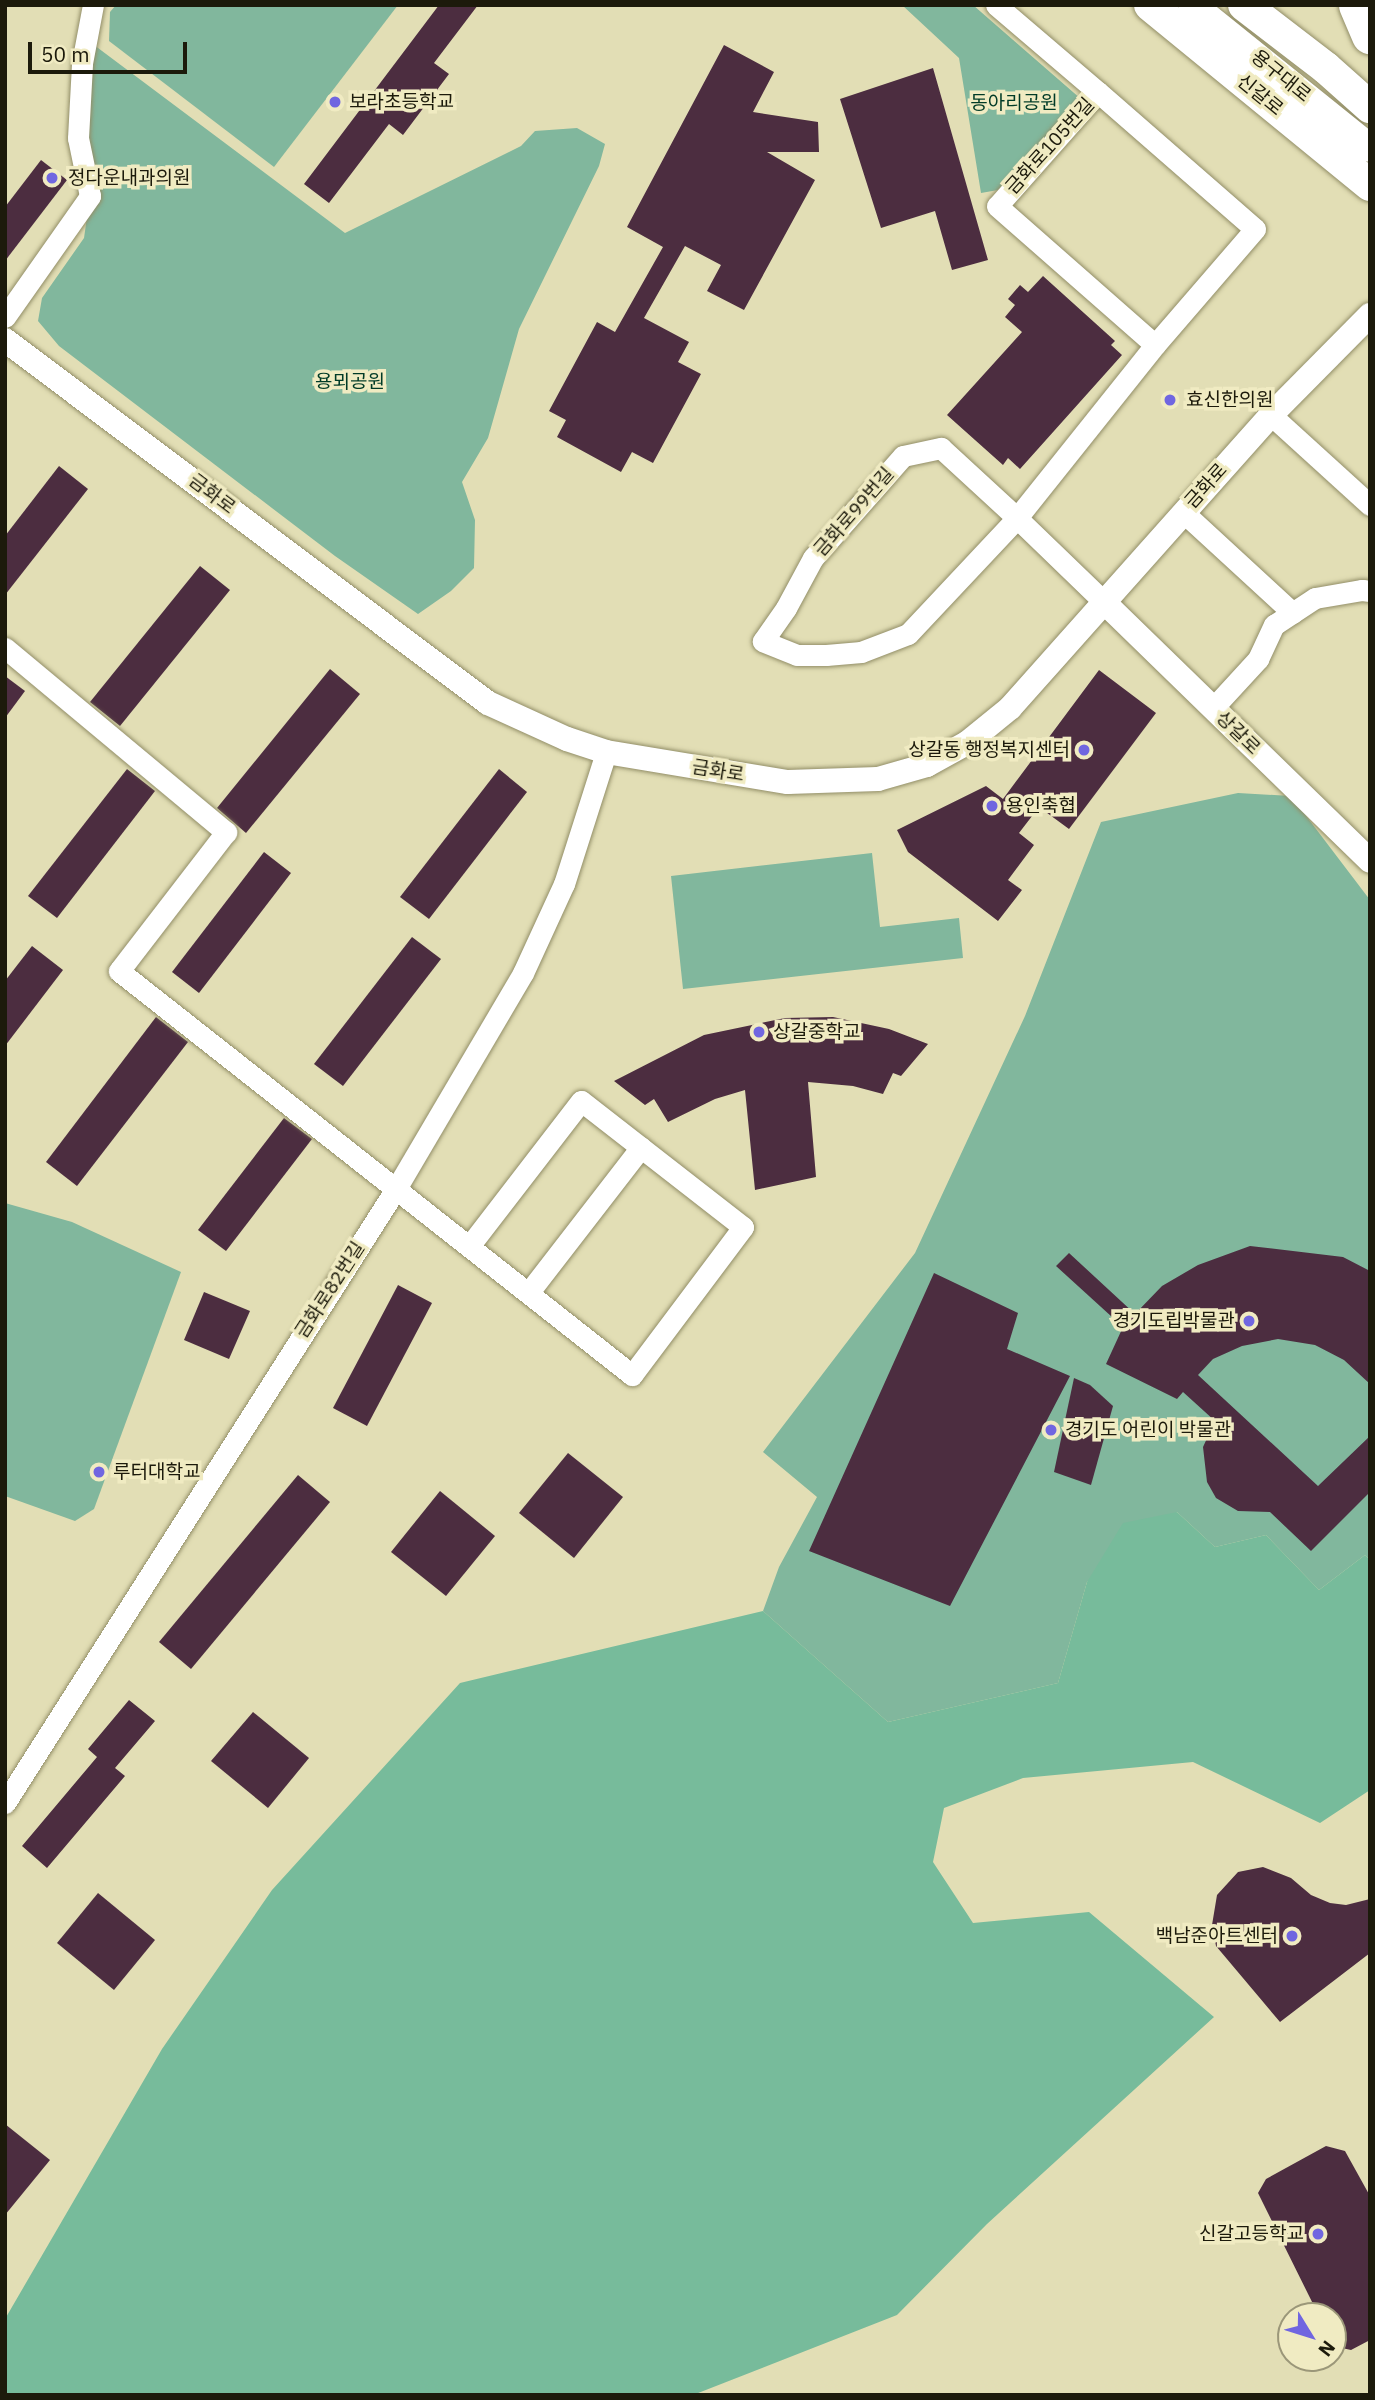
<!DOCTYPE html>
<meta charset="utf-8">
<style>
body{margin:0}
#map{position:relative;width:1375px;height:2400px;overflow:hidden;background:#e2deb5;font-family:"IBM Plex Sans","Noto Sans KR",sans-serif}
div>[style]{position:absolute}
.green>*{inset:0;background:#81b79d}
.forest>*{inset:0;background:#77bb9b}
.building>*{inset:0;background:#4c2d40}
.roads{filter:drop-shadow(0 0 2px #928e67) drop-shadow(0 0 2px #928e67)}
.minor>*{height:21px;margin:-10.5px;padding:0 10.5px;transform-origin:10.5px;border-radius:10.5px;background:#fff}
.tertiary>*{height:24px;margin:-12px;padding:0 12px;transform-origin:12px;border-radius:12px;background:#fff}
.secondary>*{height:28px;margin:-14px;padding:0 14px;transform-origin:14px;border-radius:14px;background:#fff}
.primary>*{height:32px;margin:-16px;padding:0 16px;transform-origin:16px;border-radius:16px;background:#fff}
.motorway>*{height:37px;margin:-18.5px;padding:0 18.5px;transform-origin:18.5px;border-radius:18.5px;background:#fff}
.dots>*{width:19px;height:19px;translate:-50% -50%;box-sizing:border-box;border:4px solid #f0ebc2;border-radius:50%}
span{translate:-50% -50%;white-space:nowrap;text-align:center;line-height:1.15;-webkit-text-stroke:7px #f0ebc2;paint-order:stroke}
.street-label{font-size:19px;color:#1c1a0b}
.poi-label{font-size:19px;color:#1c1a0b}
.left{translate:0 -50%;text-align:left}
.right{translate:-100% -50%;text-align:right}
.park-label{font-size:19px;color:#003b27}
.frame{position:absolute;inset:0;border:7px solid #1c1a0b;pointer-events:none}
.north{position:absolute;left:1277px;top:2302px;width:70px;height:70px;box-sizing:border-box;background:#f0ebc2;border:2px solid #9b9779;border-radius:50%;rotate:128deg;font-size:19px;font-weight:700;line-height:28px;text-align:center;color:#1c1a0b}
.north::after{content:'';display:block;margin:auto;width:24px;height:32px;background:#7066e0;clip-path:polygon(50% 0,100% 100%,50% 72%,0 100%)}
.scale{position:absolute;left:28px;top:42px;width:159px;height:32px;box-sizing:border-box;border:4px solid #1c1a0b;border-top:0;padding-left:9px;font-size:21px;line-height:24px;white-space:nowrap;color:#1c1a0b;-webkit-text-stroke:5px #f0ebc2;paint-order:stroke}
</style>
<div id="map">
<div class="green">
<div style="clip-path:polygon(116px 5px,398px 5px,274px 167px,109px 41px,110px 12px)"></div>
<div style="clip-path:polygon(902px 5px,973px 5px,1081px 99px,998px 190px,981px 193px,959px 58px)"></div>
<div style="clip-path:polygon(86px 39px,345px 233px,521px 146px,535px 131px,577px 128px,605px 144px,599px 166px,519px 329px,488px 438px,462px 482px,475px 520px,474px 568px,451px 591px,418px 614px,335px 556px,59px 346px,38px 321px,42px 298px,84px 238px,90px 196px)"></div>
<div style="clip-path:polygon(1238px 793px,1291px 796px,1370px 900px,1370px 1560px,1365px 1555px,1319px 1590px,1266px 1535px,1215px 1547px,1177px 1512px,1087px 1582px,1058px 1683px,888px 1722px,763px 1611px,779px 1567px,817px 1497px,763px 1452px,915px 1253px,1025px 1016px,1101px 822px)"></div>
<div style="clip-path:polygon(872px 853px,880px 927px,959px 918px,963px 958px,683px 989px,671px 876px)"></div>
<div style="clip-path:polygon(5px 1203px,72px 1222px,181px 1272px,94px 1509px,75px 1521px,5px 1496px)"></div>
</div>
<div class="forest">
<div style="clip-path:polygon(1177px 1512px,1215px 1547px,1266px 1535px,1319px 1590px,1365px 1555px,1370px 1560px,1370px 1790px,1320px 1823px,1193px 1762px,1023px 1778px,944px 1808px,933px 1862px,973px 1923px,1089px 1912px,1214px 2017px,987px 2224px,897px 2315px,693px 2395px,5px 2395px,5px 2319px,162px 2049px,272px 1890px,460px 1683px,763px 1611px,888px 1722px,1058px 1683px,1087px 1582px,1123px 1523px)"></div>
</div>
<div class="building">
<div style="clip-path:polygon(439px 5px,478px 5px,434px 63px,449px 74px,403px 135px,389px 124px,329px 203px,304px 184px)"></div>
<div style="clip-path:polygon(724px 45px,774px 72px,753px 112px,818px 122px,819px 152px,767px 152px,815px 180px,744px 310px,707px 291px,721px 265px,685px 246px,644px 318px,689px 342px,678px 362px,701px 374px,653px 463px,632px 452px,621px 472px,557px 437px,566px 420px,549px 411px,597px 322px,615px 332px,663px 247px,627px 227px)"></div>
<div style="clip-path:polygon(933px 68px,988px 260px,952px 270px,935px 211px,881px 228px,840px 99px)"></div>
<div style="clip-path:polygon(41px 160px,67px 180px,5px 261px,5px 207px)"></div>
<div style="clip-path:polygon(1043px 276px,1115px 341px,1111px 345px,1122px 355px,1020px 469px,1008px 458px,1003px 465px,947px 415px,1022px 332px,1005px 317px,1015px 305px,1008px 299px,1020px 285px,1028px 292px)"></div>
<div style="clip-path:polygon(59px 466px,88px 489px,5px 595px,5px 536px)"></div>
<div style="clip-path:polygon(200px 566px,230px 590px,120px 726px,90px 702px)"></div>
<div style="clip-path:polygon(330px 669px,360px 694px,246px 833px,217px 808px)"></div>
<div style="clip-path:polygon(1099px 670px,1156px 713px,1069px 829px,1039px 807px,1019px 833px,1034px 845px,1008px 880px,1022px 890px,998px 921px,908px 852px,897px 830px,986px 786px,1003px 799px)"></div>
<div style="clip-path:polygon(5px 676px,25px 691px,5px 718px)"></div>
<div style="clip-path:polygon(127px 769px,155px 791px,57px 918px,28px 896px)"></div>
<div style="clip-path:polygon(499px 769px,527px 792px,429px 919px,400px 897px)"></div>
<div style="clip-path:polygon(264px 852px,291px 873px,199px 993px,172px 972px)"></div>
<div style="clip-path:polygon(412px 937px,441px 959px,343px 1086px,314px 1064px)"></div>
<div style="clip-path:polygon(32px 946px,63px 970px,5px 1046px,5px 981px)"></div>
<div style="clip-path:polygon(156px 1017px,188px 1042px,77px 1186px,46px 1162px)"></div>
<div style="clip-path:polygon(833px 1017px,889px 1029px,928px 1044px,901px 1076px,893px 1073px,883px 1094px,853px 1086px,808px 1082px,816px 1177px,755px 1190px,745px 1090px,715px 1099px,668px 1122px,654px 1099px,645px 1105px,614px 1081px,704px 1035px,785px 1018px)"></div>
<div style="clip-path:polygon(284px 1118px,312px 1139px,226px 1251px,198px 1230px)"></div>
<div style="clip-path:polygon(1250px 1246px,1343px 1257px,1370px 1271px,1370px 1384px,1344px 1360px,1315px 1345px,1278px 1339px,1242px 1346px,1213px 1359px,1198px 1375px,1318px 1486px,1370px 1436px,1370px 1492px,1311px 1551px,1270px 1512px,1238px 1511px,1216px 1498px,1207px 1482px,1203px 1447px,1215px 1421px,1183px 1392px,1177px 1399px,1106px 1364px,1123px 1327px,1056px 1266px,1069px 1253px,1135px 1314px,1162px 1286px,1198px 1265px)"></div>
<div style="clip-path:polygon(934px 1273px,1018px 1313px,1007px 1349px,1070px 1376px,950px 1606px,809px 1551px)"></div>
<div style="clip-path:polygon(398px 1285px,432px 1303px,367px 1426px,333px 1408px)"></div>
<div style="clip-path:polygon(204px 1292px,250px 1311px,229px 1359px,184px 1340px)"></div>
<div style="clip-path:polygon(1074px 1378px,1090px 1385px,1113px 1406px,1091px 1485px,1054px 1472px)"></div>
<div style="clip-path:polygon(568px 1453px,623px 1497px,574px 1558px,519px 1513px)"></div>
<div style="clip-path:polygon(298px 1475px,330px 1502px,191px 1669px,159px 1642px)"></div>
<div style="clip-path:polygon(440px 1491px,495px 1536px,446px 1596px,391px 1552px)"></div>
<div style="clip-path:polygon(129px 1700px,155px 1721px,115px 1768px,125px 1776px,47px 1868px,22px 1846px,97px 1757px,88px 1749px)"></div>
<div style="clip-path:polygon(253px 1712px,309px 1758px,268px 1808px,211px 1761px)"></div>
<div style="clip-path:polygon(1263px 1867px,1291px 1878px,1311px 1895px,1330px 1903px,1346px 1905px,1370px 1899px,1370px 1953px,1280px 2022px,1216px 1946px,1212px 1925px,1217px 1895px,1238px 1872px)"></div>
<div style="clip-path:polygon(98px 1893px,155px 1940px,114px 1990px,57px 1943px)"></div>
<div style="clip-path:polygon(5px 2124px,50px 2160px,5px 2215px)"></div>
<div style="clip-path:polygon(1326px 2146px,1345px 2151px,1370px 2196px,1370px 2340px,1351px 2350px,1333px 2346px,1333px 2316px,1319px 2316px,1258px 2193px,1266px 2179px)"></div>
</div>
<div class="roads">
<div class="minor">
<div style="left:996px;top:5px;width:134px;rotate:40.5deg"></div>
<div style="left:1098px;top:92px;width:152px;rotate:131.5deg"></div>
<div style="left:997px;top:206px;width:210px;rotate:41.3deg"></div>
<div style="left:1098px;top:92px;width:208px;rotate:41.1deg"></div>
<div style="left:1255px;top:229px;width:153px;rotate:130.8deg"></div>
<div style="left:1155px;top:345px;width:221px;rotate:128.6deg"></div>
<div style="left:1017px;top:518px;width:159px;rotate:133.2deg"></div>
<div style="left:908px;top:634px;width:50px;rotate:159deg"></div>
<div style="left:861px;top:652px;width:35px;rotate:175deg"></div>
<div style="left:826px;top:655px;width:29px;rotate:180deg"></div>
<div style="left:797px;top:655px;width:37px;rotate:-158deg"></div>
<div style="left:763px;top:641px;width:40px;rotate:-55.1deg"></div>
<div style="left:786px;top:608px;width:57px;rotate:-61.6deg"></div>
<div style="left:813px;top:558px;width:136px;rotate:-48.6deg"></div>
<div style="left:903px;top:456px;width:39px;rotate:-12deg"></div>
<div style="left:941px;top:448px;width:103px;rotate:42.6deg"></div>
<div style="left:1017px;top:518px;width:124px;rotate:44deg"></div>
<div style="left:5px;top:317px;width:148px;rotate:-54.9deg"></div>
<div style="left:90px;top:196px;width:59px;rotate:-101.7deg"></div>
<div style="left:78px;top:138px;width:75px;rotate:-86.9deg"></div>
<div style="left:82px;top:63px;width:59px;rotate:-79.3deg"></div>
<div style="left:1271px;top:415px;width:134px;rotate:42.3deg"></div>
<div style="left:1183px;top:512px;width:149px;rotate:42.6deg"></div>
<div style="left:5px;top:648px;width:288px;rotate:39.8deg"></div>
<div style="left:226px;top:832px;width:175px;rotate:127.6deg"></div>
<div style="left:119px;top:971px;width:653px;rotate:38.22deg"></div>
<div style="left:632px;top:1375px;width:185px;rotate:-53.1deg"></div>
<div style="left:743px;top:1227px;width:205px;rotate:-142.1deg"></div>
<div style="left:581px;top:1101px;width:182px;rotate:127.6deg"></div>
<div style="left:1213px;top:708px;width:67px;rotate:-47.4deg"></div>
<div style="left:1258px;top:659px;width:38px;rotate:-65deg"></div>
<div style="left:1274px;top:625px;width:49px;rotate:-33.4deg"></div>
<div style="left:1315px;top:598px;width:48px;rotate:-9.7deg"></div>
<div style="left:1362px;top:590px;width:8px;rotate:7deg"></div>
<div style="left:529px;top:1292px;width:183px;rotate:-52.3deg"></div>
<div style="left:5px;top:1803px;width:730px;rotate:-57.53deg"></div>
<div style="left:397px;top:1187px;width:248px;rotate:-59.5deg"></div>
<div style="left:523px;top:973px;width:98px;rotate:-65.3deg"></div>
<div style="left:564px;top:884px;width:139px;rotate:-72.3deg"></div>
</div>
<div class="tertiary">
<div style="left:5px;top:340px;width:604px;rotate:36.93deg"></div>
<div style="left:488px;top:703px;width:87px;rotate:24.5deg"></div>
<div style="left:567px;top:739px;width:41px;rotate:18.4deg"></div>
<div style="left:606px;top:752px;width:184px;rotate:9.4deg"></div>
<div style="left:788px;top:782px;width:90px;rotate:-1.9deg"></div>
<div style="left:878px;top:779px;width:51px;rotate:-15.9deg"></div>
<div style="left:927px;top:765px;width:46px;rotate:-28.8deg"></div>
<div style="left:967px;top:743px;width:55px;rotate:-39.1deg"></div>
<div style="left:1010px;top:708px;width:392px;rotate:-48.3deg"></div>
<div style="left:1271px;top:415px;width:141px;rotate:-45.3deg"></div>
<div style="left:1106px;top:604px;width:368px;rotate:44.2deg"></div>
</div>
<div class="secondary">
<div style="left:1192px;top:5px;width:228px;rotate:38.8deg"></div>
</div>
<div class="primary">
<div style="left:1150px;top:5px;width:284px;rotate:39.3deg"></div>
<div style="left:1244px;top:5px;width:103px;rotate:37.5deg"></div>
<div style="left:1326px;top:68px;width:59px;rotate:41.6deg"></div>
</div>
<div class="motorway">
<div style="left:1357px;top:5px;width:33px;rotate:67deg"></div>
</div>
</div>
<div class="dots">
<div style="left:335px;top:102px;background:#7066e0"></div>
<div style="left:52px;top:178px;background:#7066e0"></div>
<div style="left:1170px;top:400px;background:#7066e0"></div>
<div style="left:1084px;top:750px;background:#7066e0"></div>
<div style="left:992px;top:806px;background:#7066e0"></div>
<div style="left:759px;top:1032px;background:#7066e0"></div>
<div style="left:1249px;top:1321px;background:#7066e0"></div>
<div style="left:1051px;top:1430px;background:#7066e0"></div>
<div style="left:99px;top:1472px;background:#7066e0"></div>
<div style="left:1292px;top:1936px;background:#7066e0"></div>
<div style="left:1318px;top:2234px;background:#7066e0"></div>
</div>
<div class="street-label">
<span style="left:1281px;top:76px;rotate:39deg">용구대로</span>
<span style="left:1260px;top:95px;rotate:39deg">신갈로</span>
<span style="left:1050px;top:146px;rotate:-48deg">금화로105번길</span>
<span style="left:1206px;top:486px;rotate:-48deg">금화로</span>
<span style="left:212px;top:494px;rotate:37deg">금화로</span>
<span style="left:854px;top:512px;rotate:-49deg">금화로99번길</span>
<span style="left:1238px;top:733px;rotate:44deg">상갈로</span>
<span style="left:718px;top:771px;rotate:9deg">금화로</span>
<span style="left:330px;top:1290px;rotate:-57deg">금화로82번길</span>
</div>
<div class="poi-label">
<span class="left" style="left:349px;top:102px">보라초등학교</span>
<span class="left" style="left:68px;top:178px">정다운내과의원</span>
<span class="left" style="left:1186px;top:400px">효신한의원</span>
<span class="right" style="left:1070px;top:750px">상갈동 행정복지센터</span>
<span class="left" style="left:1006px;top:806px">용인축협</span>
<span class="left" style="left:773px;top:1032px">상갈중학교</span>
<span class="right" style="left:1235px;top:1321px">경기도립박물관</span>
<span class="left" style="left:1065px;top:1430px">경기도 어린이 박물관</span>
<span class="left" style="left:113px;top:1472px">루터대학교</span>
<span class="right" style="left:1278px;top:1936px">백남준아트센터</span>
<span class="right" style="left:1304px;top:2234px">신갈고등학교</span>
</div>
<div class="park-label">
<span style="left:1014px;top:103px">동아리공원</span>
<span style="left:350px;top:382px">용뫼공원</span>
</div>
<div class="frame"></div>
<div class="north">N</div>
<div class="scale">50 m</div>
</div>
